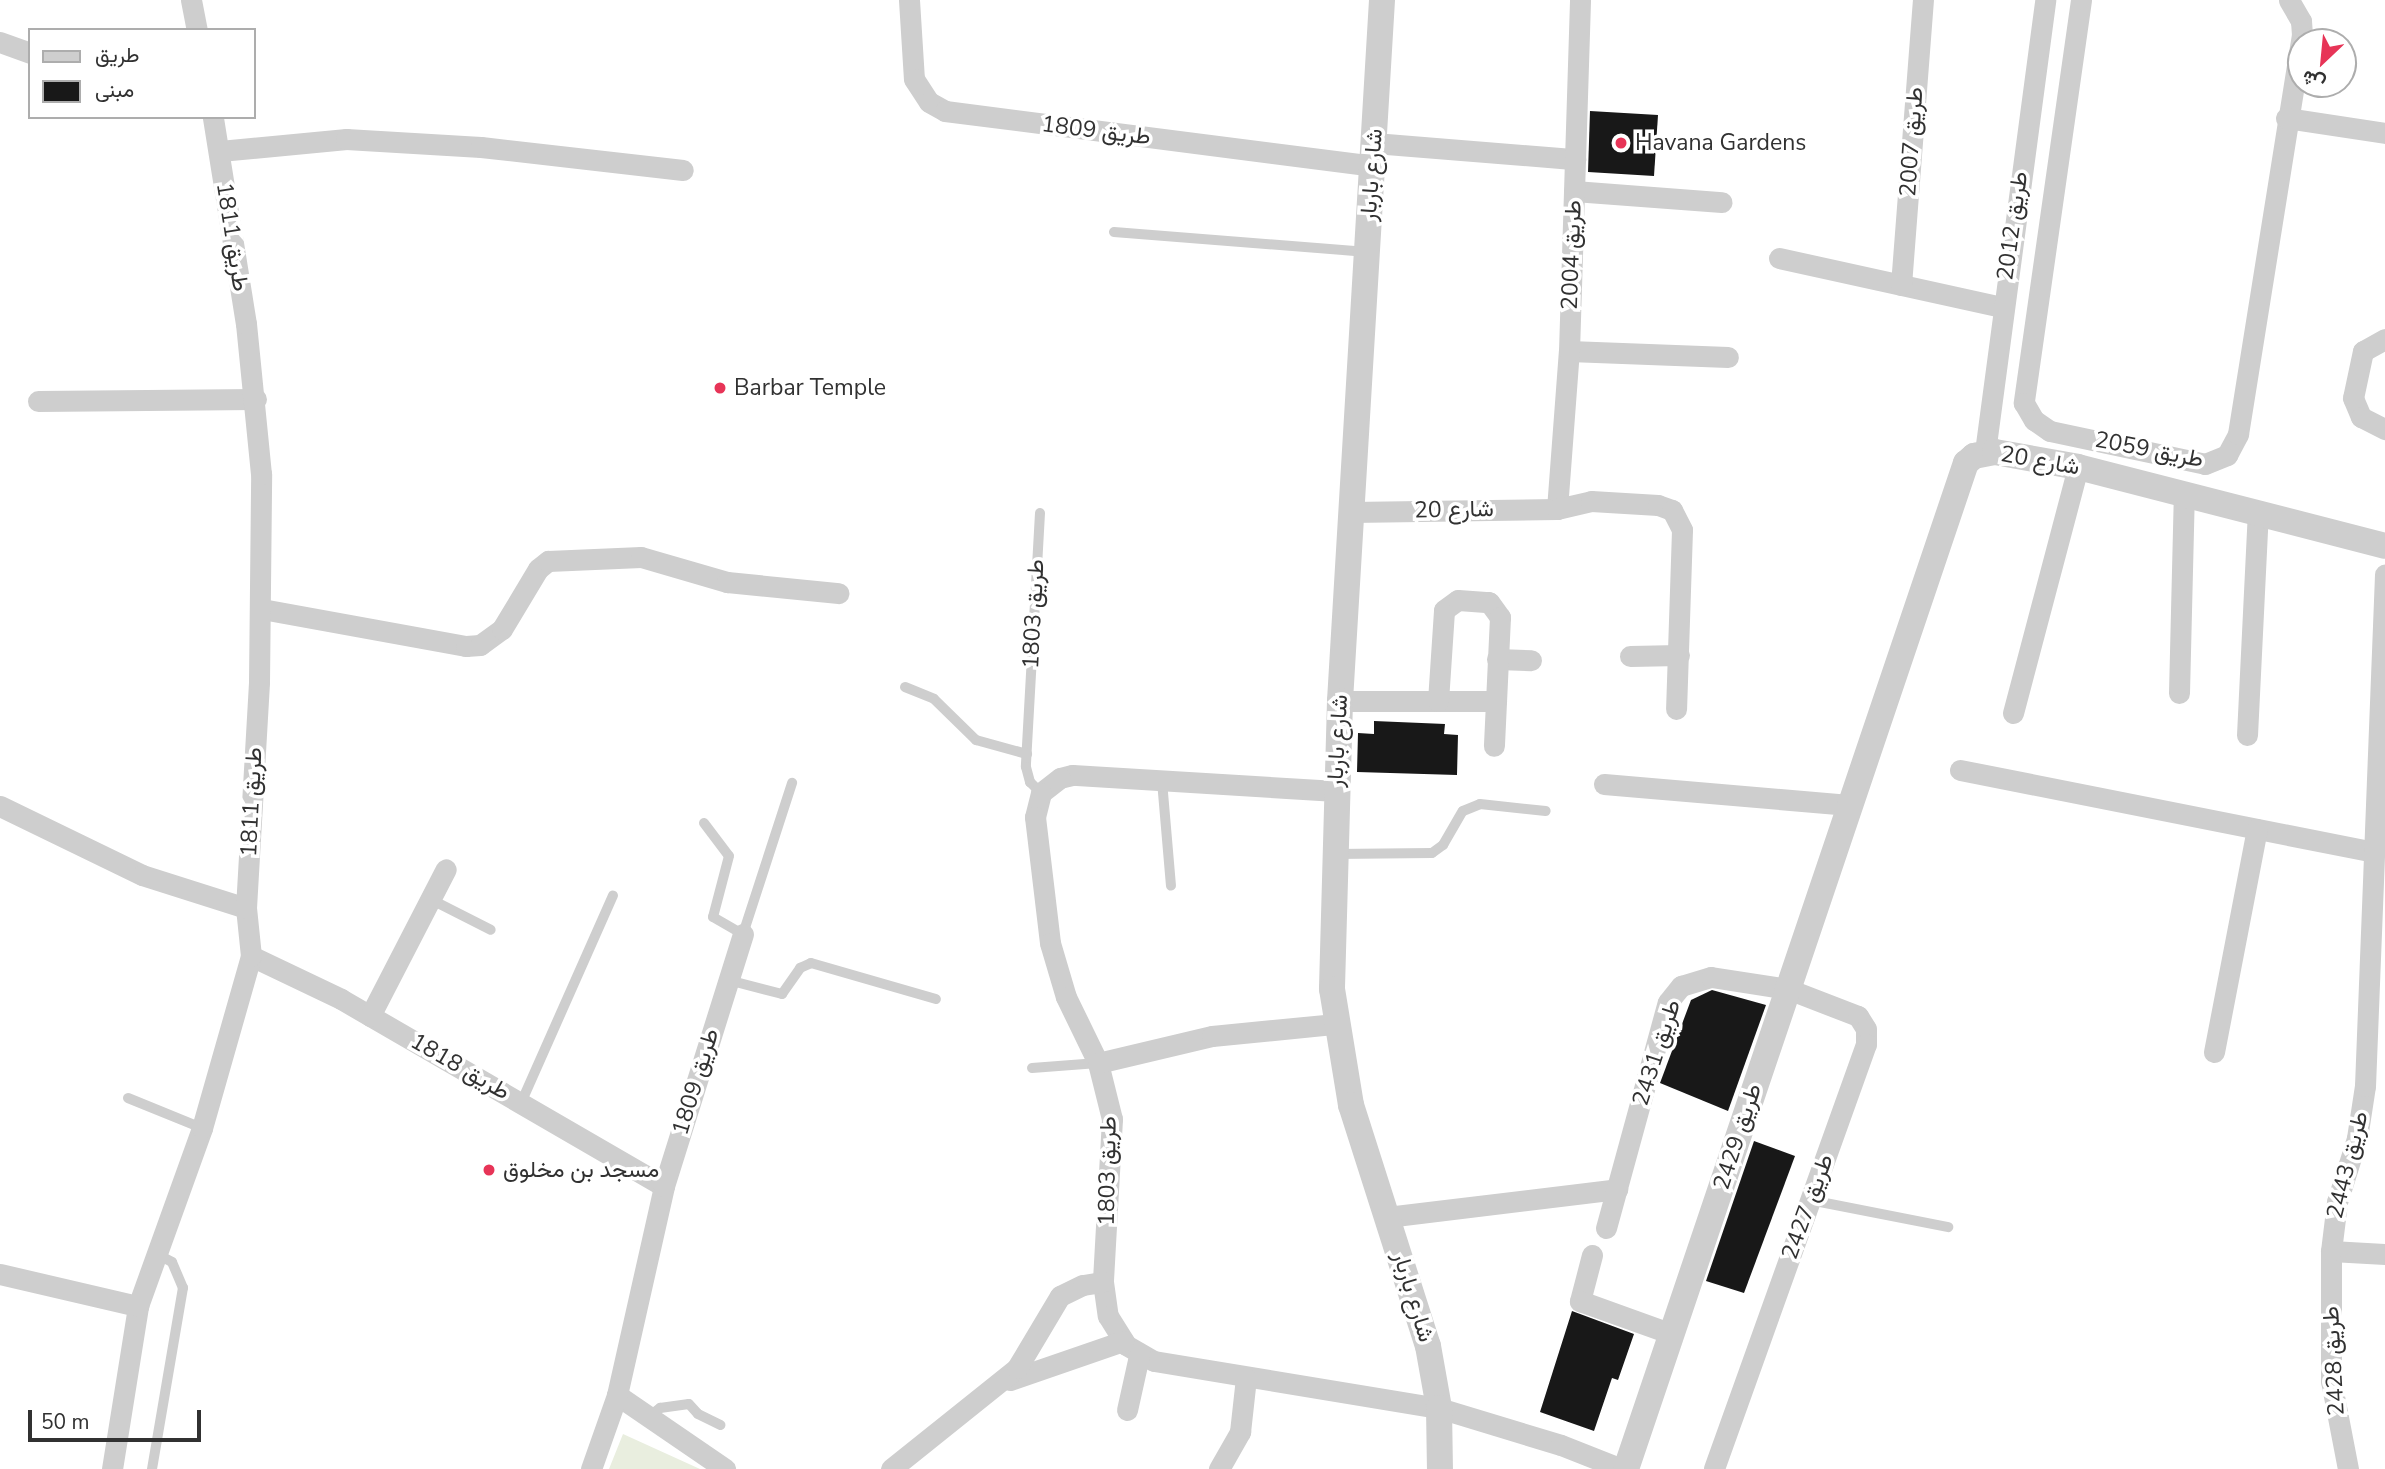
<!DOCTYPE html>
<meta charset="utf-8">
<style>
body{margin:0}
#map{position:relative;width:2385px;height:1469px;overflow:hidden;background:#fff;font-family:"Nunito Sans",Vazirmatn,sans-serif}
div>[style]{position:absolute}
.green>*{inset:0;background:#e9eedf}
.building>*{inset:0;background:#181818}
.service>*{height:10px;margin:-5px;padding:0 5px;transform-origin:5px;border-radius:5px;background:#cecece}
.minor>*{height:21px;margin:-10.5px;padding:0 10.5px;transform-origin:10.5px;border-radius:10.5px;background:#cecece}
.tertiary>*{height:26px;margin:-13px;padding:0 13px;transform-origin:13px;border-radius:13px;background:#cecece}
.dots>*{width:19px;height:19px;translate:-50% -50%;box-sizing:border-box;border:4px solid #fff;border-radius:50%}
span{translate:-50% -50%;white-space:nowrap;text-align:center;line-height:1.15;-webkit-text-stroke:7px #fff;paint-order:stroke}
.street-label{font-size:23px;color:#313131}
.poi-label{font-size:23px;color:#313131}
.left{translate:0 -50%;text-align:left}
.legend{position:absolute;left:28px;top:28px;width:228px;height:91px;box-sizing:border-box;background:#fff;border:2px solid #adadad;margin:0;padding:9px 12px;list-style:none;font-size:21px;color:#313131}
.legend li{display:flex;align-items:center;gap:14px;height:35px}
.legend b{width:35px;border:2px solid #adadad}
.north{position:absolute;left:2287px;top:28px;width:70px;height:70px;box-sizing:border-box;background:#fff;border:2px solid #adadad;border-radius:50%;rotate:206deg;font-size:19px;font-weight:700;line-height:28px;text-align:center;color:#313131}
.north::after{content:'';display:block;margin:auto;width:24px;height:32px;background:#e73457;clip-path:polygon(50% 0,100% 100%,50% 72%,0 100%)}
.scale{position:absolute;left:28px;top:1410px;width:173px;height:32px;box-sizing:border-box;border:4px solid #313131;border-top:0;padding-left:9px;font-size:21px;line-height:24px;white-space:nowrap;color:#313131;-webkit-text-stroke:5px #fff;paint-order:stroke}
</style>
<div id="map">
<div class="green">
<div style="clip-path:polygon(623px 1434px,700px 1469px,609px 1469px)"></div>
</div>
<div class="building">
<div style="clip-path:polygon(1590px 111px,1658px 115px,1654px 176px,1588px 172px)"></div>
<div style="clip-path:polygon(1374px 721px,1445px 724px,1444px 734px,1458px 735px,1457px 775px,1357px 772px,1358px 733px,1374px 734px)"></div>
<div style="clip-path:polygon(1712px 990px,1766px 1005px,1728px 1111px,1660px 1083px,1691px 1000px)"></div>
<div style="clip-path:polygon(1754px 1141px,1795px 1156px,1744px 1293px,1706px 1281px)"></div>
<div style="clip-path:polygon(1572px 1311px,1634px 1334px,1618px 1380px,1612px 1378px,1594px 1431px,1540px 1412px)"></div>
</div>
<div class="service">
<div style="left:1114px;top:232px;width:254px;rotate:4.5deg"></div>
<div style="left:1040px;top:513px;width:254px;rotate:93.2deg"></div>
<div style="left:1026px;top:767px;width:16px;rotate:75deg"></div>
<div style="left:1030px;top:782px;width:16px;rotate:45deg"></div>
<div style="left:905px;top:687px;width:31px;rotate:22deg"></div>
<div style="left:934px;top:699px;width:59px;rotate:44.3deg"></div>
<div style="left:976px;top:740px;width:53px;rotate:15.4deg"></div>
<div style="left:1162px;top:781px;width:105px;rotate:85.1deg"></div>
<div style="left:704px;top:823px;width:41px;rotate:52.9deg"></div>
<div style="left:729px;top:856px;width:63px;rotate:104.7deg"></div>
<div style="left:713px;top:917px;width:34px;rotate:30deg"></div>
<div style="left:743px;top:934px;width:159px;rotate:-72deg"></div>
<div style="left:1335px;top:854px;width:97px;rotate:-0.6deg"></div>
<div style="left:1432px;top:853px;width:14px;rotate:-36deg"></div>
<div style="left:1443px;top:845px;width:39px;rotate:-60deg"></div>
<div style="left:1463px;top:811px;width:18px;rotate:-22deg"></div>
<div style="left:1480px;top:804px;width:66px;rotate:6.1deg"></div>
<div style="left:430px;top:899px;width:68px;rotate:26.9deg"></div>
<div style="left:728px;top:980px;width:56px;rotate:14.5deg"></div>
<div style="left:782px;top:994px;width:32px;rotate:-55deg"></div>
<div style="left:800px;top:968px;width:12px;rotate:-24deg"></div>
<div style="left:811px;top:963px;width:130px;rotate:16.1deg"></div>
<div style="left:1032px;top:1068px;width:66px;rotate:-4.3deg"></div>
<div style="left:128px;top:1098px;width:80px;rotate:22.1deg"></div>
<div style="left:521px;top:1103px;width:227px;rotate:-66.1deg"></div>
<div style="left:1810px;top:1200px;width:141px;rotate:11.1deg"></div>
<div style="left:650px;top:1416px;width:13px;rotate:-39deg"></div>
<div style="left:660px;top:1408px;width:29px;rotate:-8deg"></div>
<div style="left:689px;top:1404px;width:13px;rotate:48deg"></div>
<div style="left:698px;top:1414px;width:25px;rotate:26deg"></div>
<div style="left:152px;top:1469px;width:184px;rotate:-80.3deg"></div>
<div style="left:183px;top:1288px;width:28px;rotate:-113deg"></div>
<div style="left:172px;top:1262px;width:19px;rotate:-152deg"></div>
</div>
<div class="minor">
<div style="left:191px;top:0;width:31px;rotate:79deg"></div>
<div style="left:909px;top:0;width:79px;rotate:86.4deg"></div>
<div style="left:914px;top:79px;width:27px;rotate:57deg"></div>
<div style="left:929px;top:102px;width:18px;rotate:29deg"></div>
<div style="left:945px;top:111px;width:431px;rotate:7.3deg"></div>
<div style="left:2081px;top:0;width:407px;rotate:98.1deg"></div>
<div style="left:2024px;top:403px;width:20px;rotate:60deg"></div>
<div style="left:2034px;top:420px;width:19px;rotate:35deg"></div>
<div style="left:2050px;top:431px;width:158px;rotate:12deg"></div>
<div style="left:2205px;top:464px;width:24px;rotate:-22deg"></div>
<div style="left:2227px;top:455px;width:24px;rotate:-62deg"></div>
<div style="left:2238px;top:434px;width:404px;rotate:-80.9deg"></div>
<div style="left:2302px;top:35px;width:14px;rotate:-94deg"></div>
<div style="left:2301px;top:21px;width:24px;rotate:-120deg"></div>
<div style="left:0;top:42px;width:32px;rotate:20deg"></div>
<div style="left:2286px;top:118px;width:100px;rotate:8.6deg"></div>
<div style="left:1374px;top:143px;width:202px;rotate:4.6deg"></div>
<div style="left:220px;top:151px;width:127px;rotate:-5.4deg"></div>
<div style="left:346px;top:139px;width:135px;rotate:3.4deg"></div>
<div style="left:481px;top:147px;width:203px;rotate:6.5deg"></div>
<div style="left:1574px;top:191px;width:148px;rotate:4.3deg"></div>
<div style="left:1779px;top:258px;width:228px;rotate:12.4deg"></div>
<div style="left:1901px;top:285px;width:286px;rotate:-85.6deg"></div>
<div style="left:2385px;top:339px;width:25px;rotate:151deg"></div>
<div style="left:2363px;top:351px;width:48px;rotate:102deg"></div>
<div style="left:2353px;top:398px;width:21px;rotate:67deg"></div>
<div style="left:2361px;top:417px;width:27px;rotate:27deg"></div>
<div style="left:1569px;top:351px;width:159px;rotate:2.2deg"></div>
<div style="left:38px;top:401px;width:218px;rotate:-0.5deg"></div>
<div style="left:1985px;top:452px;width:456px;rotate:-82.4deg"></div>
<div style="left:1557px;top:509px;width:158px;rotate:-85.7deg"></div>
<div style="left:1569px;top:351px;width:351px;rotate:-88.2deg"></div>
<div style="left:1351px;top:512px;width:206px;rotate:-0.8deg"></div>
<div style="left:1557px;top:509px;width:35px;rotate:-13deg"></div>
<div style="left:1591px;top:501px;width:67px;rotate:3.4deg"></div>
<div style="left:1658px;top:505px;width:15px;rotate:20deg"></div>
<div style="left:1672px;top:510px;width:22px;rotate:63deg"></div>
<div style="left:1682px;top:530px;width:179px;rotate:91.9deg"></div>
<div style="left:262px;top:609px;width:207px;rotate:10.3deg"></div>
<div style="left:466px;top:646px;width:14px;rotate:-4deg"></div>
<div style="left:480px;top:645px;width:27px;rotate:-36deg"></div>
<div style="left:502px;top:629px;width:70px;rotate:-59deg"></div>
<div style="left:538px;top:569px;width:13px;rotate:-39deg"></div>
<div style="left:548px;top:561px;width:93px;rotate:-2.5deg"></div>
<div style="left:641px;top:557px;width:90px;rotate:16.2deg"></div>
<div style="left:727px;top:582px;width:112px;rotate:5.7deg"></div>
<div style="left:1630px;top:656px;width:49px;rotate:-1.2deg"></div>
<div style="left:1497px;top:659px;width:34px;rotate:2deg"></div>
<div style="left:2179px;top:693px;width:198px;rotate:-88.6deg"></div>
<div style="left:1340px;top:701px;width:156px"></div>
<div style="left:1438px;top:701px;width:91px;rotate:-86.2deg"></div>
<div style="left:1444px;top:610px;width:17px;rotate:-36deg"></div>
<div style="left:1458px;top:600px;width:31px;rotate:4deg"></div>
<div style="left:1489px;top:602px;width:19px;rotate:54deg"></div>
<div style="left:1500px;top:617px;width:129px;rotate:92.7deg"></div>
<div style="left:2013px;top:713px;width:254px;rotate:-75.2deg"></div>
<div style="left:2247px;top:735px;width:221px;rotate:-87.2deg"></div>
<div style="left:1960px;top:770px;width:421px;rotate:11.2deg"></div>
<div style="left:1604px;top:784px;width:246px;rotate:4.9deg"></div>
<div style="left:1336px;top:791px;width:264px;rotate:-176.5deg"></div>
<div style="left:1072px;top:775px;width:12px;rotate:166deg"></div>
<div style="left:1060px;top:778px;width:24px;rotate:142deg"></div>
<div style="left:1041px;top:793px;width:25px;rotate:104deg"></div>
<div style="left:1035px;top:817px;width:127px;rotate:83.2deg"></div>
<div style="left:1050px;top:943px;width:56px;rotate:73.5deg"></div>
<div style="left:1066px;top:997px;width:73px;rotate:64.1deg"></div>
<div style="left:1098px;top:1063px;width:58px;rotate:76deg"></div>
<div style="left:1112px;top:1119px;width:163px;rotate:93.2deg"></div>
<div style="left:1103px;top:1282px;width:34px;rotate:82deg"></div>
<div style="left:1108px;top:1316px;width:34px;rotate:58deg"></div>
<div style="left:1126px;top:1345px;width:32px;rotate:30deg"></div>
<div style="left:1154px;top:1361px;width:289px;rotate:9.4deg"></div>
<div style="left:1439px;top:1408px;width:127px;rotate:16.9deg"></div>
<div style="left:1561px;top:1445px;width:66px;rotate:21.5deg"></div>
<div style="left:0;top:806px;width:158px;rotate:25.9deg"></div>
<div style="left:142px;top:875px;width:109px;rotate:17.6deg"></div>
<div style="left:251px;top:956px;width:100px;rotate:25.5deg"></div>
<div style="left:341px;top:999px;width:373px;rotate:30.1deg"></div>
<div style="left:370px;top:1016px;width:165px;rotate:-62.7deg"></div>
<div style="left:2214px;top:1052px;width:227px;rotate:-79.1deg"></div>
<div style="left:1098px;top:1063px;width:117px;rotate:-13.3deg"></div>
<div style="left:1212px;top:1036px;width:124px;rotate:-5.6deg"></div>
<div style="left:1387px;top:1217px;width:232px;rotate:-6.9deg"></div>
<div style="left:1606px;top:1228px;width:234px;rotate:-74.7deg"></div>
<div style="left:1668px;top:1002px;width:21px;rotate:-51deg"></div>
<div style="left:1681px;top:986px;width:31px;rotate:-17deg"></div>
<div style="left:1711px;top:977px;width:78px;rotate:8.9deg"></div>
<div style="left:1788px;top:989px;width:75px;rotate:21.1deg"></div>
<div style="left:1858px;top:1016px;width:15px;rotate:58deg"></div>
<div style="left:1866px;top:1029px;width:15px;rotate:90deg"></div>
<div style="left:1866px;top:1044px;width:451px;rotate:109.7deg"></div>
<div style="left:2331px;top:1251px;width:54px;rotate:3.2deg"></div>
<div style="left:1592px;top:1255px;width:48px;rotate:104.6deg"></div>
<div style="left:1580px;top:1301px;width:98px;rotate:19.7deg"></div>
<div style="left:0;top:1274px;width:142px;rotate:13.1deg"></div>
<div style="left:1010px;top:1380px;width:120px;rotate:-19deg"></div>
<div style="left:617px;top:1395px;width:131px;rotate:34.4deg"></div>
<div style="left:1127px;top:1410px;width:55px;rotate:-77.5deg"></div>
<div style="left:112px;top:1469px;width:165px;rotate:-80.9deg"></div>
<div style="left:138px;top:1306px;width:189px;rotate:-70.2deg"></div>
<div style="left:202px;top:1128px;width:179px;rotate:-74.1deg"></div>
<div style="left:251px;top:956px;width:48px;rotate:-95.9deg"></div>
<div style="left:246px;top:908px;width:226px;rotate:-86.7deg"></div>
<div style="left:259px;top:682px;width:208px;rotate:-89.4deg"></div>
<div style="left:261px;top:474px;width:151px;rotate:-95.7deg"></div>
<div style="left:246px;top:324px;width:210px;rotate:-99.1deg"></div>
<div style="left:591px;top:1469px;width:78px;rotate:-70.6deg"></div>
<div style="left:617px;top:1395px;width:214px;rotate:-77.3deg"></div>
<div style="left:664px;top:1186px;width:264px;rotate:-72.6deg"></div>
<div style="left:891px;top:1469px;width:161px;rotate:-38.7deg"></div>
<div style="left:1017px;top:1368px;width:84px;rotate:-59.2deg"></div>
<div style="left:1060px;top:1296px;width:25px;rotate:-26deg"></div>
<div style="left:1083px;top:1285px;width:20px;rotate:-9deg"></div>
<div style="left:1219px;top:1469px;width:43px;rotate:-60.4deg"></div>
<div style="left:1240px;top:1432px;width:54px;rotate:-83.7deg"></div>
<div style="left:2348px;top:1469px;width:90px;rotate:-100.9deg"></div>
<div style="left:2331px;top:1381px;width:130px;rotate:-90deg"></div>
<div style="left:2331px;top:1251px;width:49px;rotate:-83deg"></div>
<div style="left:2337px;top:1202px;width:67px;rotate:-72.6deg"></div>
<div style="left:2357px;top:1138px;width:53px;rotate:-81.3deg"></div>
<div style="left:2365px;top:1086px;width:512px;rotate:-87.76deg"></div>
</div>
<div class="tertiary">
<div style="left:1382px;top:0;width:702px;rotate:93.43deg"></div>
<div style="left:1340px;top:701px;width:288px;rotate:91.6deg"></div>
<div style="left:1332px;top:989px;width:118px;rotate:80.7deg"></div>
<div style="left:1351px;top:1105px;width:253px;rotate:72.3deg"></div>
<div style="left:1428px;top:1346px;width:63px;rotate:79.9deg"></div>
<div style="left:1439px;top:1408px;width:61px;rotate:89.1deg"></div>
<div style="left:1626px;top:1469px;width:1062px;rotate:-71.33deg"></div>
<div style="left:1966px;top:463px;width:11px;rotate:-41deg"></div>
<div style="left:1974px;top:456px;width:21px;rotate:-11deg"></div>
<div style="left:1995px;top:452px;width:84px;rotate:10.2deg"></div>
<div style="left:2078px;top:467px;width:317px;rotate:14.4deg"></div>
</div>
<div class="dots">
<div style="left:1621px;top:143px;background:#e73457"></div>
<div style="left:720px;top:388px;background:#e73457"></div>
<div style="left:489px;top:1170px;background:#e73457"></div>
</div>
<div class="street-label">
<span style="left:1096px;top:131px;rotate:7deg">طريق 1809</span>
<span style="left:1912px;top:142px;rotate:-86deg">طريق 2007</span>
<span style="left:1372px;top:175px;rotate:-86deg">شارع باربار</span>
<span style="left:2013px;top:226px;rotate:-82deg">طريق 2012</span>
<span style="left:232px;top:237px;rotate:81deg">طريق 1811</span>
<span style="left:1572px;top:255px;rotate:-88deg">طريق 2004</span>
<span style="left:2149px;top:450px;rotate:11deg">طريق 2059</span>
<span style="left:2040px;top:461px;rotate:10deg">شارع 20</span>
<span style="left:1454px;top:510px;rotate:-1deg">شارع 20</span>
<span style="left:1034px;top:614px;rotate:-87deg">طريق 1803</span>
<span style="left:1338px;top:741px;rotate:-87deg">شارع باربار</span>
<span style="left:252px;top:802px;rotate:-87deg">طريق 1811</span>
<span style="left:1657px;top:1053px;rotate:-72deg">طريق 2431</span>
<span style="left:460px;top:1067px;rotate:30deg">طريق 1818</span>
<span style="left:696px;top:1082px;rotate:-73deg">طريق 1809</span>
<span style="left:1738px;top:1137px;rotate:-72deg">طريق 2429</span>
<span style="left:2348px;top:1165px;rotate:-76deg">طريق 2443</span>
<span style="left:1108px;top:1171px;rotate:-89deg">طريق 1803</span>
<span style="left:1808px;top:1207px;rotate:-70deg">طريق 2427</span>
<span style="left:1413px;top:1297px;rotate:73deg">شارع باربار</span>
<span style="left:2334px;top:1361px;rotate:-93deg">طريق 2428</span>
</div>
<div class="poi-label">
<span class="left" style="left:1635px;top:143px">Havana Gardens</span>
<span class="left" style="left:734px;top:388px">Barbar Temple</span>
<span class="left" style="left:503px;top:1170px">مسجد بن مخلوق</span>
</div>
<ul class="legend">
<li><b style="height:9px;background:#cecece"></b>طريق</li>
<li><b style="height:19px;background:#181818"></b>مبنى</li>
</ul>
<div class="north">ش</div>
<div class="scale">50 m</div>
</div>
